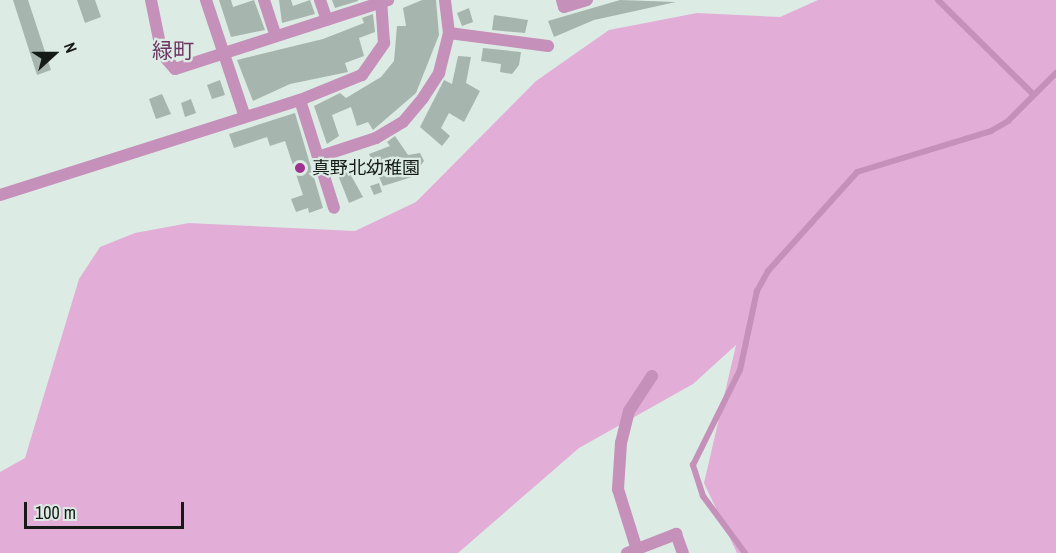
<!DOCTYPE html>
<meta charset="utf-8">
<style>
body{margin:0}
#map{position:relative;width:1056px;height:553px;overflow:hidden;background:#dcebe3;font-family:"Archivo Narrow","Noto Sans JP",sans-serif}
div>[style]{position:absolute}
.green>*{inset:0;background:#e2aed7}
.building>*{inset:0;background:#a6b5ad}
.service>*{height:6px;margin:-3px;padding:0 3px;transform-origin:3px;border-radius:3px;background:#c590ba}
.minor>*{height:12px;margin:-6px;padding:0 6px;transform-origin:6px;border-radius:6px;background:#c590ba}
.dots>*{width:16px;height:16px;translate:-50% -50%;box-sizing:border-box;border:3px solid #dcebe3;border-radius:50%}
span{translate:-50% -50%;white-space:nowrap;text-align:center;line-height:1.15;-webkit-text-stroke:4.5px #dcebe3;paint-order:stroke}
.poi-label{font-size:18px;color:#161b18}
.left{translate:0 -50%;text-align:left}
.quarter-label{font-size:21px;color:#6b3462}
.north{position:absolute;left:24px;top:24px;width:60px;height:60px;-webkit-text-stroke:4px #dcebe3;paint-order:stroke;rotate:69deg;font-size:16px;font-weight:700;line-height:24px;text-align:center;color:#161b18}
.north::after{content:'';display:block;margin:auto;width:21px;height:27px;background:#161b18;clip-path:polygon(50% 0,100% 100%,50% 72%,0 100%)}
.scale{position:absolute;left:24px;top:502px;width:160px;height:27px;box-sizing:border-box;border:3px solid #161b18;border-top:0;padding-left:8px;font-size:18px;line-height:21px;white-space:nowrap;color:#161b18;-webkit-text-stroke:4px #dcebe3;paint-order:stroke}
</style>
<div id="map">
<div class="green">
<div style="clip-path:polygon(818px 0,1056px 0,1056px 553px,737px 553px,704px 483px,736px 345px,693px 384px,579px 448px,458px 553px,0 553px,0 472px,25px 458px,79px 279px,100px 247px,135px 233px,189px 223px,355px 231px,416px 202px,536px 81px,609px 30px,697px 13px,780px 17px)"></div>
</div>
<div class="building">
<div style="clip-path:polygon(13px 0,28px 0,51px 70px,37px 75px)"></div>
<div style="clip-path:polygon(77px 0,95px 0,101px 17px,85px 23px)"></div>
<div style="clip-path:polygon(219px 0,231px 0,233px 7px,254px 0,265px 30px,231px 37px)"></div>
<div style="clip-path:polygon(279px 0,291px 0,293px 6px,310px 0,315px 14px,282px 23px)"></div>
<div style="clip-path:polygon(332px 0,358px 0,358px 1px,335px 8px)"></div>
<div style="clip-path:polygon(422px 0,436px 0,439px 35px,416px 93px,373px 130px,368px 122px,357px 126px,351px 107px,332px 115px,339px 136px,327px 144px,314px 106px,340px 93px,346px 98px,381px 77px,394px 61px,397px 26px,406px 26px,403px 8px)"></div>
<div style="clip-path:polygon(620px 0,676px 2px,594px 20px,554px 37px,548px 21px)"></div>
<div style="clip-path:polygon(469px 8px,473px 22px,462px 26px,457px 13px)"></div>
<div style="clip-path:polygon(373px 14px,375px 32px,359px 38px,364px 56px,345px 63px,348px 72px,290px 84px,253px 101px,237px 60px,323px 39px,364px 23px,362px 18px)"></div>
<div style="clip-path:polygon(494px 15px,528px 20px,525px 33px,492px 30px)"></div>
<div style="clip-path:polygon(483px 48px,521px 52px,519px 65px,512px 74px,500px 72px,501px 64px,481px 61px)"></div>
<div style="clip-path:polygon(458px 56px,471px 57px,466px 83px,480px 91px,464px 122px,449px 113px,441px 128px,450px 136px,442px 146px,420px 127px,444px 80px,452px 84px)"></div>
<div style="clip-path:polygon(220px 80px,225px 95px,212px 99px,207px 85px)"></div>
<div style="clip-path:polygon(162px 94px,171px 114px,156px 119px,149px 99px)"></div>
<div style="clip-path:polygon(191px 99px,196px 113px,185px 117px,181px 103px)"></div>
<div style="clip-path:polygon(295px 113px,323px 208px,309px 213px,308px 208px,296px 212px,291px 199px,303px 195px,285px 141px,270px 146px,267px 137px,234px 148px,229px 134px)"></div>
<div style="clip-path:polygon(395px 136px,408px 155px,420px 153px,424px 161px,412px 177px,383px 186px,369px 154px,390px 146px,387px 142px)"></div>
<div style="clip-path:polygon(343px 161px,363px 197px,349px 203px,334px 165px)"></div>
<div style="clip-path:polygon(379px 183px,382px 192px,374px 195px,370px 186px)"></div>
</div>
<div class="service">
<div style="left:938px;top:0;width:134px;rotate:44.7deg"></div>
<div style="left:745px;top:553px;width:71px;rotate:-126.4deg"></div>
<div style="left:703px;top:496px;width:33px;rotate:-108deg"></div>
<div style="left:693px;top:465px;width:106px;rotate:-63.7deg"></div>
<div style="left:740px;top:370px;width:81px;rotate:-77.9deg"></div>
<div style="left:757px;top:291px;width:23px;rotate:-61deg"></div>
<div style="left:768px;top:271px;width:133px;rotate:-48deg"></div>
<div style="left:857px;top:172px;width:140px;rotate:-17deg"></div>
<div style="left:991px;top:131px;width:20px;rotate:-30deg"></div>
<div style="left:1008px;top:121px;width:68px;rotate:-45deg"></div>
</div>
<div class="minor">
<div style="left:151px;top:0;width:55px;rotate:78.5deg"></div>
<div style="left:162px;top:54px;width:20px;rotate:49deg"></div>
<div style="left:175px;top:69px;width:224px;rotate:-17.9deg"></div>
<div style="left:206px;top:0;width:123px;rotate:71.6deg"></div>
<div style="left:264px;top:0;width:38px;rotate:72deg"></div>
<div style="left:320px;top:0;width:21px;rotate:71deg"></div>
<div style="left:562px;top:0;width:7px;rotate:74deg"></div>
<div style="left:564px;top:7px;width:24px;rotate:-17deg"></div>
<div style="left:449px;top:33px;width:100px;rotate:7.5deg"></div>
<div style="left:300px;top:100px;width:113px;rotate:72.5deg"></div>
<div style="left:318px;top:157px;width:61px;rotate:-18.1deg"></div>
<div style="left:376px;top:138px;width:31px;rotate:-31deg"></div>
<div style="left:403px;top:122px;width:31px;rotate:-50deg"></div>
<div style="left:423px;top:98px;width:30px;rotate:-57deg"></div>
<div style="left:439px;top:73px;width:41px;rotate:-76deg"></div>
<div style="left:449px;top:33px;width:33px;rotate:-97deg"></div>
<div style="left:0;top:195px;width:315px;rotate:-17.6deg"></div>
<div style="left:300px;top:100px;width:67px;rotate:-22deg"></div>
<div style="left:362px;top:75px;width:39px;rotate:-55deg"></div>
<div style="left:384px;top:43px;width:43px;rotate:-94deg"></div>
<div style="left:627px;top:553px;width:53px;rotate:-21.2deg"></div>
<div style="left:676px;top:534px;width:20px;rotate:70deg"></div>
<div style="left:638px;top:553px;width:67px;rotate:-107.4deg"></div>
<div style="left:618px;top:489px;width:46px;rotate:-86.3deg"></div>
<div style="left:621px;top:443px;width:33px;rotate:-76deg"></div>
<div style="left:629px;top:411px;width:42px;rotate:-56.7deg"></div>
</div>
<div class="dots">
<div style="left:300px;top:168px;background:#a03290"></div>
</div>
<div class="poi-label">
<span class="left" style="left:312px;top:168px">真野北幼稚園</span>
</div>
<div class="quarter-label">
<span style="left:173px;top:51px">緑町</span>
</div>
<div class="north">N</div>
<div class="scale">100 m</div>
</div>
